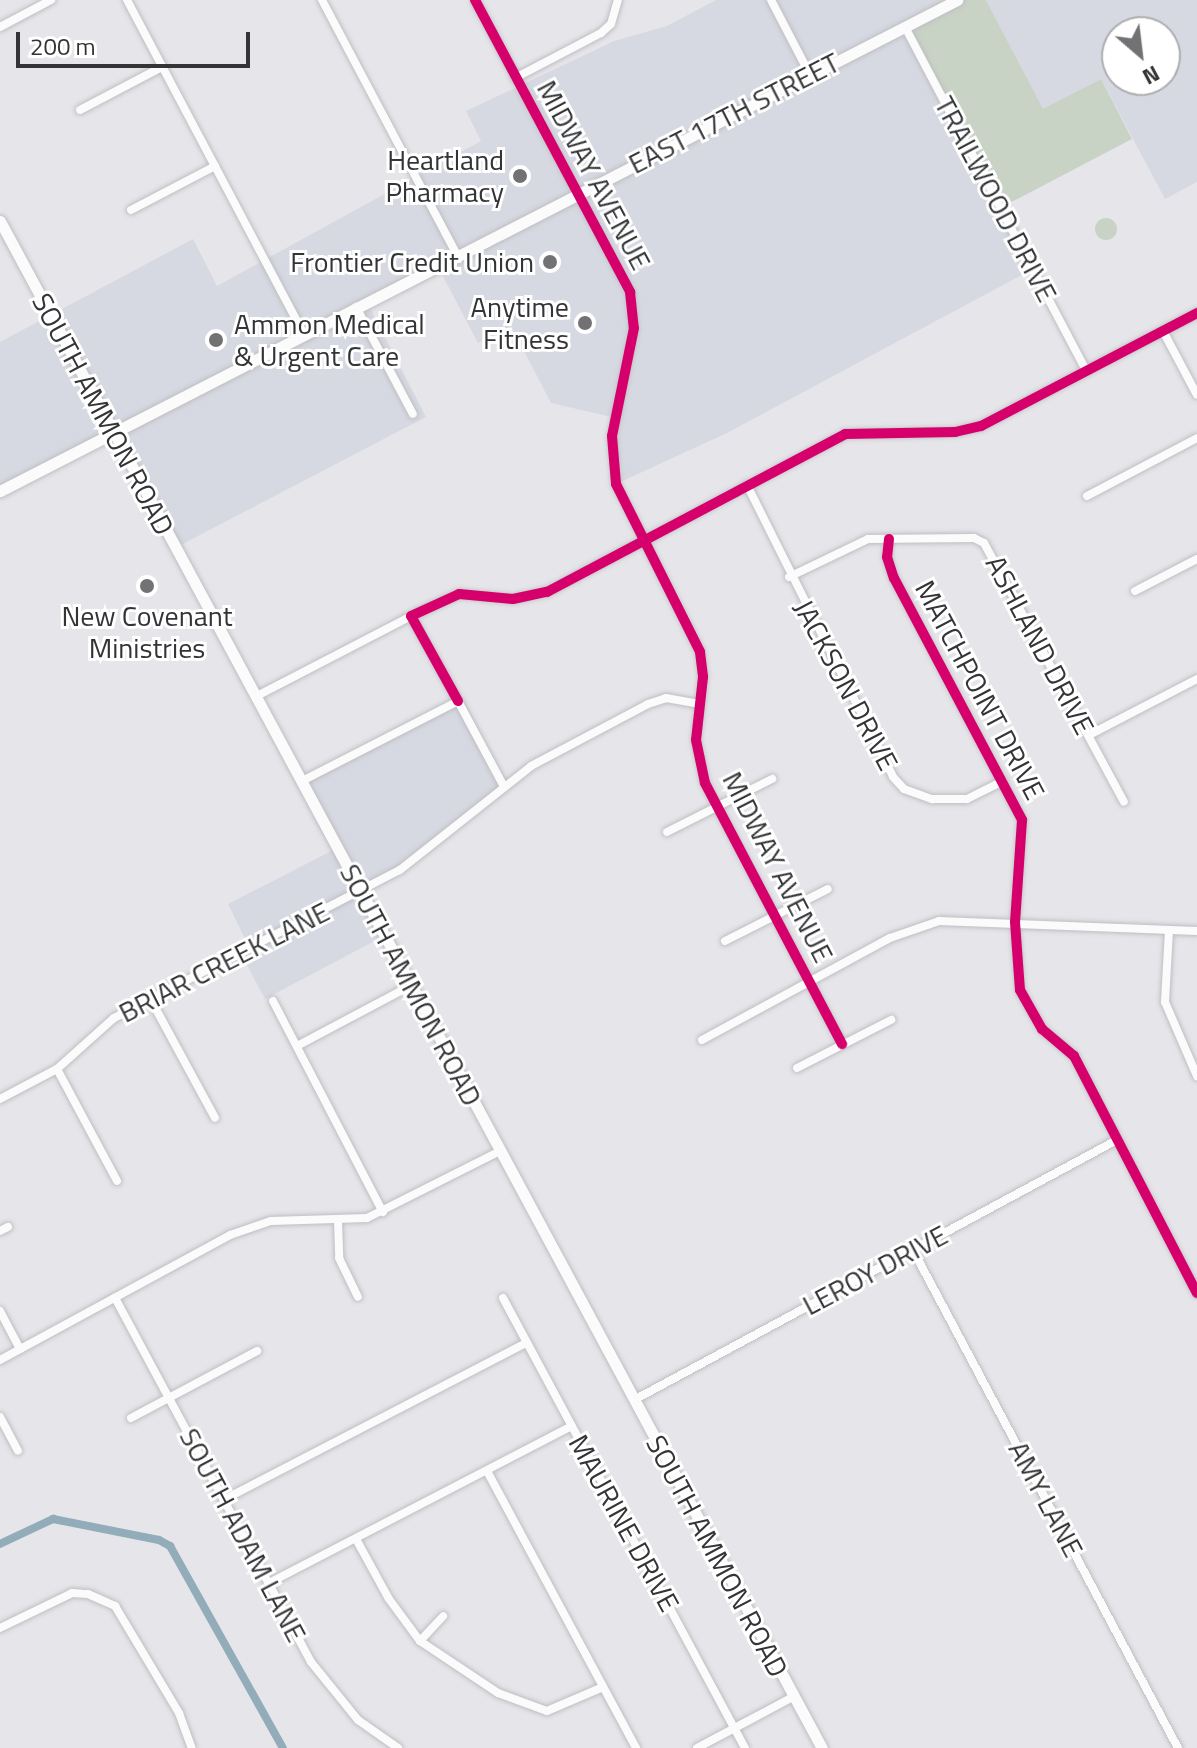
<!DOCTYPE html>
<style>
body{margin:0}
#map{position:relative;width:1197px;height:1748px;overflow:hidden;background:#e6e6ea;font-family:"Titillium Web",sans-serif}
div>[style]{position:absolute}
.built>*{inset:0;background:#d7d9e2}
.green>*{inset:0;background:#c9d3c5}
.round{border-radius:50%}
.canal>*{height:8px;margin:-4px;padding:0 4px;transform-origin:4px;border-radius:4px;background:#93acb9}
.roads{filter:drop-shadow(0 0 2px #bebfc2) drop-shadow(0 0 2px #bebfc2)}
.minor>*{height:8px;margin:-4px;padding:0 4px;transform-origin:4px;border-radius:4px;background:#fbfbfc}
.major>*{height:11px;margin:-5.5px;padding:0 5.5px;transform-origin:5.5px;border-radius:5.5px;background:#fbfbfc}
.cycleway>*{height:10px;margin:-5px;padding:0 5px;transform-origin:5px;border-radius:5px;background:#d6006c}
.dots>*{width:22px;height:22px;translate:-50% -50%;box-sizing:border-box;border:4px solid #fff;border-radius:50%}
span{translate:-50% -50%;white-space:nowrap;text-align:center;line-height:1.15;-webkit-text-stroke:6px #fff;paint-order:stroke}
.street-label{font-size:28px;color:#333436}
.poi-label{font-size:28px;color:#333436}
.right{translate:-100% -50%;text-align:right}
.left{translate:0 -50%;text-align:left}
.north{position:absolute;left:1101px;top:16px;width:80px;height:80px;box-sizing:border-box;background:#fff;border:2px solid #adaeaf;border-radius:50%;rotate:152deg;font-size:22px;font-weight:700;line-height:32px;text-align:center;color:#333436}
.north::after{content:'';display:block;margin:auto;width:28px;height:36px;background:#727275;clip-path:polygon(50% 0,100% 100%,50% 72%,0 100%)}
.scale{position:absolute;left:16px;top:32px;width:234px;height:36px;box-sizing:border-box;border:4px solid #333436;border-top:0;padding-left:10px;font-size:24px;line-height:28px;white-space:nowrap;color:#333436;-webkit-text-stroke:6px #fff;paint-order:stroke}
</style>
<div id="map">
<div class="built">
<div style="clip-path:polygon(716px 0,953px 0,905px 26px,1033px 269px,727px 433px,616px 484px,616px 418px,551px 403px,511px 326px,478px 343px,437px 265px,367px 302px,426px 417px,175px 548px,114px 435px,0 491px,0 342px,193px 239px,217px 286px,481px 141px,466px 111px,614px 41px,667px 26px)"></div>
<div style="clip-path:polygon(evenodd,986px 0,1197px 0,1197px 182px,1165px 199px,1101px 79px,1043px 110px,986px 0,1117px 32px,1165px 32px,1165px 80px,1117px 80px,1117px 32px)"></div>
<div style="clip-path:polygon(462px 697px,506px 783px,437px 843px,361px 892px,384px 936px,265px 999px,241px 954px,250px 949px,228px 904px,337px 848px,302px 781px)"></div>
</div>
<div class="green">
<div style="clip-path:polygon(957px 0,986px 0,1043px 109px,1101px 79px,1132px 139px,1000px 208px,905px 27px)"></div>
<div class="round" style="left:1095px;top:218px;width:22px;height:22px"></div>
</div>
<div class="canal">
<div style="left:0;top:1544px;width:59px;rotate:-25.3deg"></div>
<div style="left:53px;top:1519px;width:108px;rotate:11.2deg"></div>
<div style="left:159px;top:1540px;width:13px;rotate:29deg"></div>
<div style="left:170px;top:1546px;width:231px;rotate:60.8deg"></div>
</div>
<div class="roads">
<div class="minor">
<div style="left:127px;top:0;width:378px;rotate:62.1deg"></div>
<div style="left:322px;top:0;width:289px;rotate:62.1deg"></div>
<div style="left:475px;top:0;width:331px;rotate:62deg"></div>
<div style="left:630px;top:292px;width:36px;rotate:84deg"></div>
<div style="left:634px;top:328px;width:110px;rotate:101.5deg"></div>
<div style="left:612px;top:436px;width:48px;rotate:85.2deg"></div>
<div style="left:616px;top:484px;width:188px;rotate:63.4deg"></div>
<div style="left:700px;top:652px;width:25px;rotate:83deg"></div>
<div style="left:703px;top:677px;width:63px;rotate:96.3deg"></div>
<div style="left:696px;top:740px;width:44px;rotate:78.2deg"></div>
<div style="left:705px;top:783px;width:295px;rotate:62.3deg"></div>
<div style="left:771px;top:0;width:85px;rotate:62.5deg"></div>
<div style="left:0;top:27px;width:58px;rotate:-27.9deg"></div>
<div style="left:905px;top:27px;width:389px;rotate:62.2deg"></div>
<div style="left:515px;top:78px;width:97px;rotate:-27.6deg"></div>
<div style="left:601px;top:33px;width:13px;rotate:-42deg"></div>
<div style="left:611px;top:24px;width:25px;rotate:-74deg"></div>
<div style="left:80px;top:110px;width:93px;rotate:-27.7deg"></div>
<div style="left:131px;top:210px;width:95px;rotate:-27.6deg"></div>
<div style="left:356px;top:307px;width:121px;rotate:62deg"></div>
<div style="left:1163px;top:331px;width:72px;rotate:62deg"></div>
<div style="left:747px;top:485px;width:326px;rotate:63.4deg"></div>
<div style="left:893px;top:777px;width:16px;rotate:47deg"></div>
<div style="left:904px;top:789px;width:30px;rotate:20deg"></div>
<div style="left:932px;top:799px;width:35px"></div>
<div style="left:967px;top:799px;width:40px;rotate:-26.6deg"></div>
<div style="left:1087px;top:496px;width:124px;rotate:-27.8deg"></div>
<div style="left:889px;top:539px;width:18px;rotate:96deg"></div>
<div style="left:887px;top:557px;width:22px;rotate:72deg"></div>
<div style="left:894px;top:578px;width:274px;rotate:62.1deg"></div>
<div style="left:1022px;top:820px;width:102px;rotate:93.9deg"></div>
<div style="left:1015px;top:922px;width:68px;rotate:85.8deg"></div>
<div style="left:1020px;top:990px;width:45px;rotate:60.6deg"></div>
<div style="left:1042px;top:1029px;width:42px;rotate:40.2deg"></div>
<div style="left:1074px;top:1056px;width:267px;rotate:62.6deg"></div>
<div style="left:789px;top:577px;width:88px;rotate:-25.7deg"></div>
<div style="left:868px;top:539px;width:106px;rotate:-0.5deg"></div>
<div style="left:974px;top:538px;width:11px;rotate:27deg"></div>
<div style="left:984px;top:543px;width:294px;rotate:61.6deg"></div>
<div style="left:1135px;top:591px;width:70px;rotate:-27.3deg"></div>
<div style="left:255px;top:697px;width:176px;rotate:-27.4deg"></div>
<div style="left:458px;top:701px;width:97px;rotate:-118.9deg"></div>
<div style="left:411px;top:616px;width:53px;rotate:-24.6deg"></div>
<div style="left:459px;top:594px;width:54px;rotate:5.3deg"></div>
<div style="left:513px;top:599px;width:35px;rotate:-12deg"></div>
<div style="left:547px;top:592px;width:337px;rotate:-27.9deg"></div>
<div style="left:845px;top:434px;width:110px;rotate:-1deg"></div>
<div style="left:955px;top:432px;width:27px;rotate:-13deg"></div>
<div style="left:981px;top:426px;width:244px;rotate:-27.6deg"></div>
<div style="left:1089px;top:735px;width:122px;rotate:-27.4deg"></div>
<div style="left:302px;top:781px;width:175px;rotate:-27.1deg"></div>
<div style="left:458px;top:701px;width:95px;rotate:61.8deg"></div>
<div style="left:667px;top:832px;width:118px;rotate:-26.8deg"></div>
<div style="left:1169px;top:930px;width:72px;rotate:93.2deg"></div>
<div style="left:1165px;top:1002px;width:81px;rotate:66.6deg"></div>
<div style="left:725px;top:941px;width:115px;rotate:-26.8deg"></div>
<div style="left:151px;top:1000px;width:134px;rotate:61.5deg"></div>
<div style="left:273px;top:1001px;width:238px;rotate:62.5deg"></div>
<div style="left:702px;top:1040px;width:214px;rotate:-28.5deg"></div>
<div style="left:890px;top:938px;width:52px;rotate:-19.1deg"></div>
<div style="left:939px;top:921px;width:258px;rotate:2.2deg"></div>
<div style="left:297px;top:1046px;width:128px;rotate:-28deg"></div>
<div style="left:797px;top:1068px;width:106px;rotate:-27.1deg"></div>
<div style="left:57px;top:1069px;width:127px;rotate:61.8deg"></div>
<div style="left:0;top:1099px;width:64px;rotate:-27.8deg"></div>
<div style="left:57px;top:1069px;width:76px;rotate:-41.8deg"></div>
<div style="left:114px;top:1018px;width:322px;rotate:-27.4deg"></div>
<div style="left:400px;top:870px;width:167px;rotate:-38.4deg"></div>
<div style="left:531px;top:766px;width:132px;rotate:-27.9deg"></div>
<div style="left:648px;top:704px;width:19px;rotate:-18deg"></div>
<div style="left:666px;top:698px;width:35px;rotate:10deg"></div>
<div style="left:338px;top:1221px;width:37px;rotate:88deg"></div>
<div style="left:339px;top:1258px;width:43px;rotate:64deg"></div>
<div style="left:0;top:1231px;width:9px;rotate:-27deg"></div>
<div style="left:913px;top:1250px;width:564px;rotate:61.98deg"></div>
<div style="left:115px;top:1298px;width:413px;rotate:61.7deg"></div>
<div style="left:311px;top:1662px;width:75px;rotate:51deg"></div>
<div style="left:358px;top:1720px;width:49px;rotate:35deg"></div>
<div style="left:503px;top:1298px;width:511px;rotate:61.73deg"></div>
<div style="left:0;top:1311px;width:43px;rotate:62.2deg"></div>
<div style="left:0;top:1360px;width:262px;rotate:-28.5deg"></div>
<div style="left:230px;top:1235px;width:43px;rotate:-18.9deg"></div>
<div style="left:271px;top:1221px;width:96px;rotate:-1.8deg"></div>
<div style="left:367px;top:1218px;width:149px;rotate:-26.7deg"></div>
<div style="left:634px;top:1400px;width:546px;rotate:-28.3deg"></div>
<div style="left:0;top:1417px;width:38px;rotate:62deg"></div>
<div style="left:131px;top:1418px;width:143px;rotate:-28deg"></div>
<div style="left:487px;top:1471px;width:315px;rotate:61.7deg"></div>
<div style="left:225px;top:1499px;width:339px;rotate:-27.4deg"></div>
<div style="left:356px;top:1539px;width:68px;rotate:61.2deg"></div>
<div style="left:389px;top:1599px;width:52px;rotate:53.6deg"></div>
<div style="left:420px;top:1641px;width:94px;rotate:33.7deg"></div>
<div style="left:498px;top:1693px;width:52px;rotate:20.2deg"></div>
<div style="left:547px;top:1711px;width:61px;rotate:-23.2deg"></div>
<div style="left:269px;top:1583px;width:341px;rotate:-27.4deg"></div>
<div style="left:0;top:1628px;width:80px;rotate:-25.9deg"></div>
<div style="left:72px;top:1593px;width:16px;rotate:4deg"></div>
<div style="left:88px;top:1594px;width:30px;rotate:24deg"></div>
<div style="left:115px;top:1606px;width:125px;rotate:59.1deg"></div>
<div style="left:179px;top:1713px;width:37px;rotate:70deg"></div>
<div style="left:420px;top:1641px;width:34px;rotate:-47deg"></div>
<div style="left:697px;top:1748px;width:109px;rotate:-28deg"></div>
</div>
<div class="major">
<div style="left:0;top:221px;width:1734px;rotate:61.71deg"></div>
<div style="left:0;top:491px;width:1076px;rotate:-27.16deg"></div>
</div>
</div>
<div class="cycleway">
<div style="left:475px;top:0;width:331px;rotate:62deg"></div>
<div style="left:630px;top:292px;width:36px;rotate:84deg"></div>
<div style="left:634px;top:328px;width:110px;rotate:101.5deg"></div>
<div style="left:612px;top:436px;width:48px;rotate:85.2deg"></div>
<div style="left:616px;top:484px;width:188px;rotate:63.4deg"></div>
<div style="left:700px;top:652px;width:25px;rotate:83deg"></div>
<div style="left:703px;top:677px;width:63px;rotate:96.3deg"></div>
<div style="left:696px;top:740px;width:44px;rotate:78.2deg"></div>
<div style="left:705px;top:783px;width:295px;rotate:62.3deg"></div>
<div style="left:889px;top:539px;width:18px;rotate:96deg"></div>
<div style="left:887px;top:557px;width:22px;rotate:72deg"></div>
<div style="left:894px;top:578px;width:274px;rotate:62.1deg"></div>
<div style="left:1022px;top:820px;width:102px;rotate:93.9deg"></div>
<div style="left:1015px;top:922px;width:68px;rotate:85.8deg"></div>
<div style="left:1020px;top:990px;width:45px;rotate:60.6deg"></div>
<div style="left:1042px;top:1029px;width:42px;rotate:40.2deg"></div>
<div style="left:1074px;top:1056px;width:267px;rotate:62.6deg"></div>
<div style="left:458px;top:701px;width:97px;rotate:-118.9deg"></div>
<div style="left:411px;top:616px;width:53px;rotate:-24.6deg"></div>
<div style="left:459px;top:594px;width:54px;rotate:5.3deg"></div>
<div style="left:513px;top:599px;width:35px;rotate:-12deg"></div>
<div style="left:547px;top:592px;width:337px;rotate:-27.9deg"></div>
<div style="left:845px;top:434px;width:110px;rotate:-1deg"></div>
<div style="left:955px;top:432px;width:27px;rotate:-13deg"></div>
<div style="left:981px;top:426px;width:244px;rotate:-27.6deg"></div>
</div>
<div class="dots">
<div style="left:520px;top:176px;background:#727275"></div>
<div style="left:550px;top:262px;background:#727275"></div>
<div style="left:585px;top:323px;background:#727275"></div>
<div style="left:216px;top:340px;background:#727275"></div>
<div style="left:147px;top:586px;background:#727275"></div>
</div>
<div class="street-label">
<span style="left:734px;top:113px;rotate:-27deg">EAST 17TH STREET</span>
<span style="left:594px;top:175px;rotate:62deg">MIDWAY AVENUE</span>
<span style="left:996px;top:199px;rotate:62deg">TRAILWOOD DRIVE</span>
<span style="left:103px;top:414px;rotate:62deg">SOUTH AMMON ROAD</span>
<span style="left:1040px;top:645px;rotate:62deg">ASHLAND DRIVE</span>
<span style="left:846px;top:685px;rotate:62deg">JACKSON DRIVE</span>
<span style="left:980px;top:690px;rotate:62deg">MATCHPOINT DRIVE</span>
<span style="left:778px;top:867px;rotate:63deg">MIDWAY AVENUE</span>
<span style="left:224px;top:962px;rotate:-27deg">BRIAR CREEK LANE</span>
<span style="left:411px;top:985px;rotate:62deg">SOUTH AMMON ROAD</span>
<span style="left:875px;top:1270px;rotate:-28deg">LEROY DRIVE</span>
<span style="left:1046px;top:1499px;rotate:62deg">AMY LANE</span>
<span style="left:624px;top:1523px;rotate:61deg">MAURINE DRIVE</span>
<span style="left:243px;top:1535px;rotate:62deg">SOUTH ADAM LANE</span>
<span style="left:717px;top:1556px;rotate:62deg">SOUTH AMMON ROAD</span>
</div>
<div class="poi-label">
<span class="right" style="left:504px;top:176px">Heartland<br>Pharmacy</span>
<span class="right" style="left:534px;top:262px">Frontier Credit Union</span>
<span class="right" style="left:569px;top:323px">Anytime<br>Fitness</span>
<span class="left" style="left:234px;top:340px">Ammon Medical<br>&amp; Urgent Care</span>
<span style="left:147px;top:632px">New Covenant<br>Ministries</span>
</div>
<div class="north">N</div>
<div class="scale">200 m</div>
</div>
